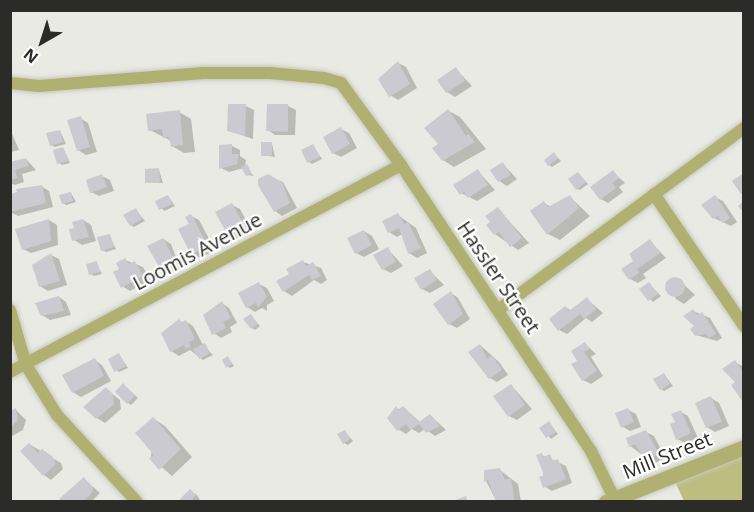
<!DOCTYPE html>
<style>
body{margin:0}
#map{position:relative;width:754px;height:512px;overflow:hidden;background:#e9eae3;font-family:"Open Sans",sans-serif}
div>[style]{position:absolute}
.green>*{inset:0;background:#bdbd80}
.shadow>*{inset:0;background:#0003}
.building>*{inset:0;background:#cbcad1}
.round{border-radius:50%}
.roads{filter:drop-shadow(0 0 2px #c7c8c1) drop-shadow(0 0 2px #c7c8c1)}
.minor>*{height:12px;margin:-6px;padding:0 6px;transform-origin:6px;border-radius:6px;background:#b0b071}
.tertiary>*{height:15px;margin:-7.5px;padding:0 7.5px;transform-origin:7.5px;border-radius:7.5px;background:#b0b071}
span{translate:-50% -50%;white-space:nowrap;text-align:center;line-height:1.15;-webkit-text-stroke:4.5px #fffffe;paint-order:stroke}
.street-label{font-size:20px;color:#2b2b28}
.frame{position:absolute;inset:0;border:12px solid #2b2b28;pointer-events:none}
.north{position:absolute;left:12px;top:12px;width:60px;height:60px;-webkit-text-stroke:4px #fffffe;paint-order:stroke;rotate:219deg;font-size:16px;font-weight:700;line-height:24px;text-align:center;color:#2b2b28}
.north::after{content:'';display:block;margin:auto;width:21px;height:27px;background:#2b2b28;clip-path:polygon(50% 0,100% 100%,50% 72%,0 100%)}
</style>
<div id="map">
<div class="green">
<div style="clip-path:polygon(743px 447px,743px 501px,684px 501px,672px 475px)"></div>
</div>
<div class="shadow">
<div style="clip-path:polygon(398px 63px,406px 67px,417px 88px,398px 100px,390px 95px)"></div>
<div style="clip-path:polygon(456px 69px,472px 86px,455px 97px,447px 92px)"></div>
<div style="clip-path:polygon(246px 106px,254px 110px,253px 139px,229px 131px)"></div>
<div style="clip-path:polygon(288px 106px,296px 110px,295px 135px,275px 135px,268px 130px)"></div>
<div style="clip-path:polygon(449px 111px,460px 117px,486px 149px,454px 167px,443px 160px,440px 145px)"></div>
<div style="clip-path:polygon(179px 112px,191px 119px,195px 152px,184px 153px,172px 146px,171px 141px,150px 130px)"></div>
<div style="clip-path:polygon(80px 118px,88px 123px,97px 152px,86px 155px,78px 150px)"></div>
<div style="clip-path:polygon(10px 129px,19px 150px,10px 152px)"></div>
<div style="clip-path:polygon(341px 129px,349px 133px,357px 148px,341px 157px,333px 153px)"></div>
<div style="clip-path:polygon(60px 131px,66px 144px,55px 147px,51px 145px)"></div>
<div style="clip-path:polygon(272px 144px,275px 157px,263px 155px)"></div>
<div style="clip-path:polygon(232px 146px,240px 150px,240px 156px,246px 160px,245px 167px,254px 176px,247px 175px,244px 168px,229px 172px,221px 168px)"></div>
<div style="clip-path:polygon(313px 146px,322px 159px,312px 164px,309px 162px)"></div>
<div style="clip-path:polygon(63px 148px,70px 163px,62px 165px,59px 163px)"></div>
<div style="clip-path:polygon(554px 154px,561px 161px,552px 167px,549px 165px)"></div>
<div style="clip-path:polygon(26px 159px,36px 170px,22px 174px,24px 182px,15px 185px,10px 183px,10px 164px)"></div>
<div style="clip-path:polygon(503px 164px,517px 179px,507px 186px,499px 181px)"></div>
<div style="clip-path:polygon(159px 170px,163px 183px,147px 182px)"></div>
<div style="clip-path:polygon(478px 171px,495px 190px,477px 201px,461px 193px)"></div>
<div style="clip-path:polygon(613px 172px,625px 183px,619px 187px,623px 192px,608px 203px,601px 199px)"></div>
<div style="clip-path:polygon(578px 174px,588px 184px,580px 190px,577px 189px)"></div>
<div style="clip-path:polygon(102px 176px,110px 180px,114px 191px,99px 196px,91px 192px)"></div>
<div style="clip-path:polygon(274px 179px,283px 182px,297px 208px,282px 216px,275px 211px)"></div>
<div style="clip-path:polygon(41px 186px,49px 191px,53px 207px,18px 216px,10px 212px)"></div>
<div style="clip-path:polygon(71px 193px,76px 202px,66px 205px,63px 203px)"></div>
<div style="clip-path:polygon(168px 196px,175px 206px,164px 211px,157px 202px)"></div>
<div style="clip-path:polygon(570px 197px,590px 216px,560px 240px,548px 234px,544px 203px,551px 207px)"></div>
<div style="clip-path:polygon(715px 197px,723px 201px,737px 222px,731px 226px,714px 218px)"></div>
<div style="clip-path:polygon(232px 205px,240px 209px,252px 231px,237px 239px,229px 235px)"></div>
<div style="clip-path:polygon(498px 209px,529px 243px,518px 250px,495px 234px,492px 223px)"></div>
<div style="clip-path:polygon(136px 210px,145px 221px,134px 227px,131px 225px)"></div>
<div style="clip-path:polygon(398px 215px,416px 228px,427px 253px,417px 258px,409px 253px,402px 234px,397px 237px,389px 232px)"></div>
<div style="clip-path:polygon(191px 216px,199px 220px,215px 250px,200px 258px,192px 254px)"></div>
<div style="clip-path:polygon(49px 220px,57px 225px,58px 245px,31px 253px,23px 249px)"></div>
<div style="clip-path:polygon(83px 220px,91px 225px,96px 241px,82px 245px,74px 240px)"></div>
<div style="clip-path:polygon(364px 231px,372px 236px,379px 249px,364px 257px,356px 253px)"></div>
<div style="clip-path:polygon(109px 235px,116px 249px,106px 252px,102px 250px)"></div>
<div style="clip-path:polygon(163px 239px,171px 244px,180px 269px,170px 274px,162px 269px)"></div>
<div style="clip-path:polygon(650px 241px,666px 258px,643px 274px,646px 278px,638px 283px,630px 279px,635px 261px)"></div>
<div style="clip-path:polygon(388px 249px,403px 266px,391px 273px,383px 269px)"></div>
<div style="clip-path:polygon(51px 255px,59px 259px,67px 285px,48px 291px,40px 286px)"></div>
<div style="clip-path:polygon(125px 260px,143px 267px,150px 280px,130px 291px,122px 286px)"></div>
<div style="clip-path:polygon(303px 262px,321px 268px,327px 280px,321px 284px,314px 280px,292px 296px,284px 291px,291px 275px)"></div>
<div style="clip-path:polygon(96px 263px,102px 274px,94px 276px,91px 274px)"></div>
<div style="clip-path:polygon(430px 271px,444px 285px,430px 293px,422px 289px)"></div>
<div style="clip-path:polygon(677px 278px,695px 295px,684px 304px,676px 299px,666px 282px)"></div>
<div style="clip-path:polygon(259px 284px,267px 288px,274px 301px,267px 305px,267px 311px,262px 308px,255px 312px,247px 307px)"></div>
<div style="clip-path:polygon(649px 284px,661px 296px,653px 302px,641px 289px)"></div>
<div style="clip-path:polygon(451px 293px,458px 298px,470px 319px,457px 328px,449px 324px)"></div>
<div style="clip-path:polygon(59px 297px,66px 302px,71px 315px,50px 320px,42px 315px)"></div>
<div style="clip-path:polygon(587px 299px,603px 313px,592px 322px,586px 318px,567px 334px,559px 330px,565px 307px,572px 311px)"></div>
<div style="clip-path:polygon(222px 303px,229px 308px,237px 323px,230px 327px,232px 332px,221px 338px,214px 333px)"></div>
<div style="clip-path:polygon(693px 311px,710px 318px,722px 338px,717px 341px,696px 335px)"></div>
<div style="clip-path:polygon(251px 316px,260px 326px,255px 330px,252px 328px)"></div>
<div style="clip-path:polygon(185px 321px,193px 326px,203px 345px,213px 355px,203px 360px,190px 350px,179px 356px,171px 351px)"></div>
<div style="clip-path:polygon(585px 344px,596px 354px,591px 357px,603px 376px,591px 384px,583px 380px,579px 361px)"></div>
<div style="clip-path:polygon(480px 345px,499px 362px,508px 375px,497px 382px,490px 378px)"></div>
<div style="clip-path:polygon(119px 355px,128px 368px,119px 372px,116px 370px)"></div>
<div style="clip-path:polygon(228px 358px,234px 366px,230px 368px,227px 366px)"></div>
<div style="clip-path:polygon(95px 360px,102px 365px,111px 381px,81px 397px,73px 392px)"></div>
<div style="clip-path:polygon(735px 362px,744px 367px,744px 401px,737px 382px)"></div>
<div style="clip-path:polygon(664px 374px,673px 386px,664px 391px,661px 389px)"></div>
<div style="clip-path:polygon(124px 385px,138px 398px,131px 405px,128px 403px)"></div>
<div style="clip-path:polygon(511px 385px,532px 409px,517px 420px,509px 416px)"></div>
<div style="clip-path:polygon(106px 389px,120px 400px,121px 409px,105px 423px,97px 418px)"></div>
<div style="clip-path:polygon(711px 398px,719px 403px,729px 426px,715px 432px,707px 427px)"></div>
<div style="clip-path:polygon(396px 408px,410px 413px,421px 423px,430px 415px,446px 430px,435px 436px,425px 429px,419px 433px,412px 429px,406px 434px,398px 429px)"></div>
<div style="clip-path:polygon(16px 410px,26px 420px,23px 430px,12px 436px,10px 412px)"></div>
<div style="clip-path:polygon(628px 410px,636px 414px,641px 427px,630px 431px,623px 427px)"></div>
<div style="clip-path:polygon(681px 412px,688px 416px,698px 438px,685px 443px,677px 439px)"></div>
<div style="clip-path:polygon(154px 419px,165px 426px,192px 457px,172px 476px,151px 458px)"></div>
<div style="clip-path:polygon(549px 423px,558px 434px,551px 439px,541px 428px)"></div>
<div style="clip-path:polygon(345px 432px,353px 441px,348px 445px,344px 443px)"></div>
<div style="clip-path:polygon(646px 432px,654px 436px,666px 459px,654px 463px,630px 446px)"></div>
<div style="clip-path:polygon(29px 444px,61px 463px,63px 469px,51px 480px,44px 475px)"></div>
<div style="clip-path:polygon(542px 455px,566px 466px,572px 483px,552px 491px,544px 486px)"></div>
<div style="clip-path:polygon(500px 470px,518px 484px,521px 502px,497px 502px,486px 481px)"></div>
<div style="clip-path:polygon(84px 479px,100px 493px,91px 502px,63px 502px)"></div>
<div style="clip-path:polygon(190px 491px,197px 495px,201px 502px,179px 502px)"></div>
</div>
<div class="building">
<div style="clip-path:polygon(398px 61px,410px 84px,389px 97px,378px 79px)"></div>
<div style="clip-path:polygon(456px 67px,465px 81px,446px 93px,437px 80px)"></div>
<div style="clip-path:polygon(228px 104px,246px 104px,245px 136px,227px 131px)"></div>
<div style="clip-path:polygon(267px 104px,288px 104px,288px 132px,266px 131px)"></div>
<div style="clip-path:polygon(448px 109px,466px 136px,469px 134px,475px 142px,442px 161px,432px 148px,438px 144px,424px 128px)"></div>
<div style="clip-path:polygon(180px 110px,183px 145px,171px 147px,169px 137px,163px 138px,162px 129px,148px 131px,146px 114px)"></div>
<div style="clip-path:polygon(81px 116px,90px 147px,77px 151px,67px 120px)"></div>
<div style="clip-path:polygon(341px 127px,350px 144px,332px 154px,323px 137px)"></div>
<div style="clip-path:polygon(60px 130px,63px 142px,50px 146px,46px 133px)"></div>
<div style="clip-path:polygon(261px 142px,272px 142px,272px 156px,261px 156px)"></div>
<div style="clip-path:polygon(232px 144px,232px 154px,239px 154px,237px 164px,219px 169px,219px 145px)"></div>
<div style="clip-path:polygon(313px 144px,320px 157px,307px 163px,301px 150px)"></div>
<div style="clip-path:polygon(63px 147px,68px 161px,57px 164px,53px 150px)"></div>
<div style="clip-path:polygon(554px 152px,558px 158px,548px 166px,544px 160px)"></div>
<div style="clip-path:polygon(26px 158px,29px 166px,15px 170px,17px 178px,10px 180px,10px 162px)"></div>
<div style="clip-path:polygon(503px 162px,511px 175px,498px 182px,490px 170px)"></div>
<div style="clip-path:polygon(247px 164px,252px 174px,246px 176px,241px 167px)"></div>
<div style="clip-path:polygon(159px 168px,160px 182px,145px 183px,145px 169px)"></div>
<div style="clip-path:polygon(478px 169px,488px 185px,468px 198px,464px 192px,460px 195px,453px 185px)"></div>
<div style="clip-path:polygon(613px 170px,619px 178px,612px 183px,616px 188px,600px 200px,590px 187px)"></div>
<div style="clip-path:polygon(578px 172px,586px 182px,576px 190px,568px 179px)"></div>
<div style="clip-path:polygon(744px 173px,744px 192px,741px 194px,732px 181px)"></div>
<div style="clip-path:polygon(102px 174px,107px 187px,90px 193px,86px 180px)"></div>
<div style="clip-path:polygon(268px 174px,282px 182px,290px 203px,274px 212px,258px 185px,258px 179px)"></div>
<div style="clip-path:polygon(42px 185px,46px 203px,10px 212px,10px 194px,17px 192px,16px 189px)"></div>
<div style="clip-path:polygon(71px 192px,73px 201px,62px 204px,59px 195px)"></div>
<div style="clip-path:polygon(168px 195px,172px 204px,159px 210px,155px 201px)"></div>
<div style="clip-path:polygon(570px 195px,579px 208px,547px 235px,530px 211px,544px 201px,548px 207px)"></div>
<div style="clip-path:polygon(715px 195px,730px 218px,722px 223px,718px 216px,713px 219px,701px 205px)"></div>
<div style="clip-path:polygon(744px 201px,744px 213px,738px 206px)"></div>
<div style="clip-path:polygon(232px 203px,245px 227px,228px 236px,215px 212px)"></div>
<div style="clip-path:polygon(498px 207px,522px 238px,510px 247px,499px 232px,494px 235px,486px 225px,490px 222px,485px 216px)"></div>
<div style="clip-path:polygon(136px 208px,142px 219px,130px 226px,123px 215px)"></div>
<div style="clip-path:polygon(398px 213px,404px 224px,408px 222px,421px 248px,408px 254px,399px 228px,388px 233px,382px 221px)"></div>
<div style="clip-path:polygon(191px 214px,208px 246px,191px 255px,178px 229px,189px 224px,185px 217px)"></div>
<div style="clip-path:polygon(49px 219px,51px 241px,22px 250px,15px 229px)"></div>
<div style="clip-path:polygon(83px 219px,89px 237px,72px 241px,69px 229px,74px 228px,72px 222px)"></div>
<div style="clip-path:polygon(364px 230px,372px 245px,355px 254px,347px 238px)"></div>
<div style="clip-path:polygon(110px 234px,114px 247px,101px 251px,97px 237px)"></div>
<div style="clip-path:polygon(163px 238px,174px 259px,173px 264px,161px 270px,147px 246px)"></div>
<div style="clip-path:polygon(650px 239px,660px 253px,637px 269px,639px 273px,629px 280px,621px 269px,633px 261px,629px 254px)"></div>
<div style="clip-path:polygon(388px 247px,396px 262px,382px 270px,373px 255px)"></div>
<div style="clip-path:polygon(51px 253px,60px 281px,39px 287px,32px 265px)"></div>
<div style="clip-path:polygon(125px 258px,129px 264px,135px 261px,143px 276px,121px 288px,113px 272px,119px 269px,116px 263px)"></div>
<div style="clip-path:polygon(303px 260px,306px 266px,313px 262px,321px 276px,312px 280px,309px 275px,283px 292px,276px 281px,289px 274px,286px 269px)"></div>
<div style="clip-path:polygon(97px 261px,100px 272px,89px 275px,86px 264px)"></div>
<div style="clip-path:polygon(430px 269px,437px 280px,421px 290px,414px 278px)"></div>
<div class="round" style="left:665px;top:277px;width:20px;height:20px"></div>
<div style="clip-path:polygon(259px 282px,267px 297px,258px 307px,256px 303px,246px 308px,238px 293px)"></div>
<div style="clip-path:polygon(649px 282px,658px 294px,648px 301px,639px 289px)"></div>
<div style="clip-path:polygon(451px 291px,463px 314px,448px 325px,433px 304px)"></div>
<div style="clip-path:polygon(59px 296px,64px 311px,41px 316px,35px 303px)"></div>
<div style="clip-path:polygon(587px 297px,596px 309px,584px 319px,580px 314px,558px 331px,549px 319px,565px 306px,569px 311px)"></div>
<div style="clip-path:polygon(222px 301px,231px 318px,223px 322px,226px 328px,212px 335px,203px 315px)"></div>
<div style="clip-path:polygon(693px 309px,697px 315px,702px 312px,716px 334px,709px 338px,706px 334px,695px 336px,690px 329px,694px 326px,683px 316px)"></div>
<div style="clip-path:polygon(251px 314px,258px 324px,251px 329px,243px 319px)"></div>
<div style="clip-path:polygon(179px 319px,181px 322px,186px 320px,195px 339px,189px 342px,191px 347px,186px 349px,184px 345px,170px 352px,161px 333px)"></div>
<div style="clip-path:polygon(585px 342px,589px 349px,584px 352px,597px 371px,582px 381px,571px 364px,577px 361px,571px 351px)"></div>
<div style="clip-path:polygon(205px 343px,210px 353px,199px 359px,193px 349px)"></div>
<div style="clip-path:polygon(480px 344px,487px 359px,492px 355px,502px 370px,489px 379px,468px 352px)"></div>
<div style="clip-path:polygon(119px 353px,126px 366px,114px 372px,108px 359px)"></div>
<div style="clip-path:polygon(228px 356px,232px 364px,226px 368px,222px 360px)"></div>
<div style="clip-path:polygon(95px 358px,104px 376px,72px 393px,62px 375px)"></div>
<div style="clip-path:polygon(735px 360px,744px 373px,744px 404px,731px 385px,735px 382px,722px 369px)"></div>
<div style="clip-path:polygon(664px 373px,670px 384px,660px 390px,653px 379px)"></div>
<div style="clip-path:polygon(123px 383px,135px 396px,127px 404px,115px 392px)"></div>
<div style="clip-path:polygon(511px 384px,525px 405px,508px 417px,493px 396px)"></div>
<div style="clip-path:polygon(106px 387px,113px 394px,114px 404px,96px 419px,83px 407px)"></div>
<div style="clip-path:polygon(711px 396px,722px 422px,706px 428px,695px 403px)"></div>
<div style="clip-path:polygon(396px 406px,398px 410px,403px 406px,419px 422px,430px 414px,440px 426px,426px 433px,419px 424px,410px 430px,406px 424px,397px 431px,387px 418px)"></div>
<div style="clip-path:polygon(16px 408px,18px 420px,10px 428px,10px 411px)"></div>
<div style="clip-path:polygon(628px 408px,634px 422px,621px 428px,615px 413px)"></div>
<div style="clip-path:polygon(681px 410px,691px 433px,676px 440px,670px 424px,675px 422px,671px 414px)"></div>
<div style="clip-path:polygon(153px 417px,181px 449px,159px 470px,149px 458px,154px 455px,135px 433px)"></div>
<div style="clip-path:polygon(549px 421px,556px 432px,546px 438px,539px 428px)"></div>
<div style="clip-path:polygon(345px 430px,350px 439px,343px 444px,337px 434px)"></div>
<div style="clip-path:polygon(646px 430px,659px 454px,645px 460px,635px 444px,629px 447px,626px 438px)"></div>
<div style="clip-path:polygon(29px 443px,38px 453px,42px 449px,53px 457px,56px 464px,43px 476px,20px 451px)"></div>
<div style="clip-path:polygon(542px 453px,543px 457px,550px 454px,553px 461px,558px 459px,566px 479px,543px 488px,539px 477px,544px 475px,536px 455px)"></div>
<div style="clip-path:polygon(500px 468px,505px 480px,511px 478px,515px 502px,496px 502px,488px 480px,484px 482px,484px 470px)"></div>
<div style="clip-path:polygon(84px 477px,93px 488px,92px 493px,82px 502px,61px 502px,59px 499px)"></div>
<div style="clip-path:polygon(190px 489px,196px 495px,192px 499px,195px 502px,177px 502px)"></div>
<div style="clip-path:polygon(466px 496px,468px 502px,453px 502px,453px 501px)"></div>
</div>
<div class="roads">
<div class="minor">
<div style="left:10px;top:83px;width:29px;rotate:6deg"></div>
<div style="left:39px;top:86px;width:165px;rotate:-4.5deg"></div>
<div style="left:203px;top:73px;width:67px"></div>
<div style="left:270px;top:73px;width:54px;rotate:5.3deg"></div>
<div style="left:324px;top:78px;width:18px;rotate:16deg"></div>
<div style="left:341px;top:83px;width:102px;rotate:53.8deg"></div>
<div style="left:401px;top:165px;width:255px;rotate:56.4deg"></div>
<div style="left:542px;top:377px;width:89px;rotate:56.5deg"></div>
<div style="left:591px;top:451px;width:57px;rotate:63.9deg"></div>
<div style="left:654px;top:194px;width:160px;rotate:55.7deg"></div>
<div style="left:10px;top:310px;width:57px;rotate:73.8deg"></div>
<div style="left:26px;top:365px;width:59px;rotate:58.2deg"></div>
<div style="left:57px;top:415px;width:118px;rotate:47.4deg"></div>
<div style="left:498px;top:310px;width:306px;rotate:-36.5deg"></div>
<div style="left:10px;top:372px;width:442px;rotate:-27.9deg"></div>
</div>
<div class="tertiary">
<div style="left:606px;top:502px;width:149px;rotate:-21.7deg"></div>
</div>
</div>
<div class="street-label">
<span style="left:197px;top:251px;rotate:-28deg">Loomis Avenue</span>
<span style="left:499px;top:277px;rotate:56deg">Hassler Street</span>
<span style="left:667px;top:455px;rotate:-22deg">Mill Street</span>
</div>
<div class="frame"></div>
<div class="north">N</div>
</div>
